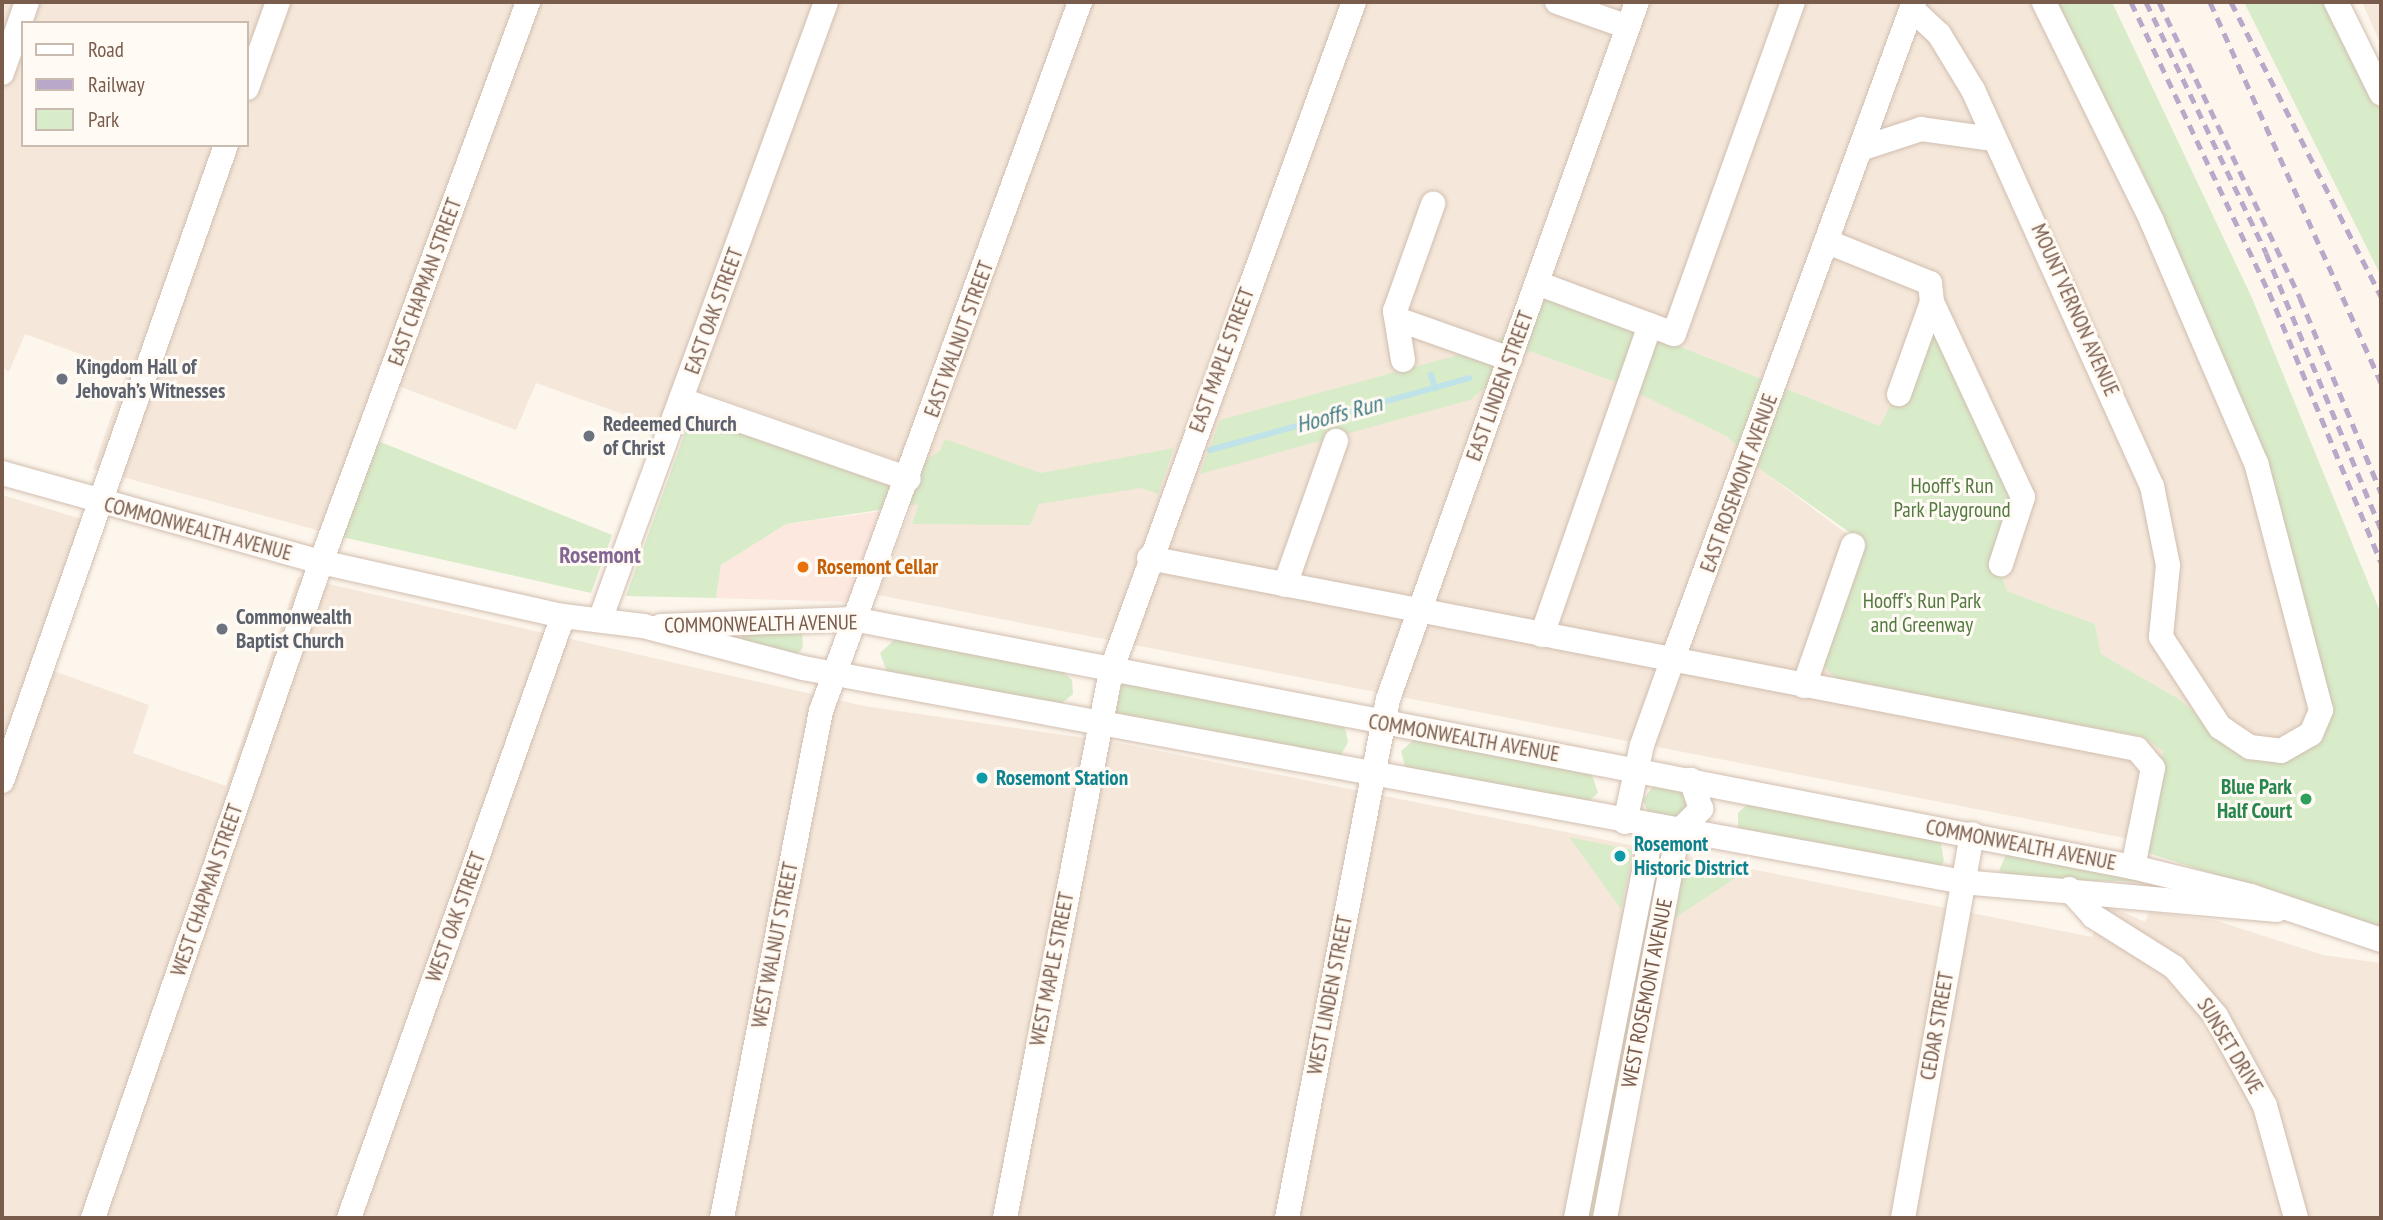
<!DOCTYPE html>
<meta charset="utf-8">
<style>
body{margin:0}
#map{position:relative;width:2383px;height:1220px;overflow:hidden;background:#fdf6ec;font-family:"PT Sans Narrow",sans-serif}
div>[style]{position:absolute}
.residential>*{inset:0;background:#f5e8da}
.commercial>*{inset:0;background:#fde8e0}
.green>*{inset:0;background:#d8ecc9}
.stream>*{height:6px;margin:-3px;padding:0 3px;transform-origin:3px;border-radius:3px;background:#bfe3e8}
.roads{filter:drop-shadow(0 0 2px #d1beb0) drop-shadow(0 0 2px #d1beb0)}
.minor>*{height:24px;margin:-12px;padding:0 12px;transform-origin:12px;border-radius:12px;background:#fff}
.rail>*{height:5px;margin-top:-2.5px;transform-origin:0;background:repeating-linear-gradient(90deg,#b9a8c9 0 10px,transparent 0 17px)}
.dots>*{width:19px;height:19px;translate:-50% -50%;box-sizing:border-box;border:4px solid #fffaf3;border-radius:50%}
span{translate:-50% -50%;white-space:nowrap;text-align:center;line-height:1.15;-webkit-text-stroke:6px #fffaf3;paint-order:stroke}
.street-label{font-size:21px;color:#7a5c4d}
.worship-label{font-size:21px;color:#5b616d;font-weight:700}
.left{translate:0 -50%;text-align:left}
.park-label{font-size:21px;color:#537a41}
.food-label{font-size:21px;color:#c56008;font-weight:700}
.culture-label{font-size:21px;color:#0d838f;font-weight:700}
.leisure-label{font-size:21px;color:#27864d;font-weight:700}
.right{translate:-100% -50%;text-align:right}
.water-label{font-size:23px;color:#437c86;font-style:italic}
.neighbourhood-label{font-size:23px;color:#846695;font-weight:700}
.frame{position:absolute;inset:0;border:4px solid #7a5c4d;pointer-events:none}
.legend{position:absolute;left:21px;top:21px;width:228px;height:126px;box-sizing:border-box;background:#fffaf3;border:2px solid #cabbb1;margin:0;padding:9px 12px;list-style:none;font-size:21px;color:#7a5c4d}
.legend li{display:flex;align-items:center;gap:14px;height:35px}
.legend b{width:35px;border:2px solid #cabbb1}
</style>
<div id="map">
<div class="residential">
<div style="clip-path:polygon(evenodd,2px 2px,2055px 2px,2141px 168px,2257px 445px,2315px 650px,2313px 746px,2222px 737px,2179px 699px,2101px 654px,2095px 624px,2007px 591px,2000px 571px,1880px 426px,1550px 295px,1529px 351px,1615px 382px,1729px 437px,1760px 469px,2115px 734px,2144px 737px,2164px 752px,2145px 842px,878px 595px,925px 470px,702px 392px,684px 436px,536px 383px,516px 430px,398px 386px,342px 537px,93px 469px,127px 371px,25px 334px,9px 372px,2px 367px,2px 2px,23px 23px,247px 23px,247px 145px,23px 145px,23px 23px)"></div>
<div style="clip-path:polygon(2362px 2px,2381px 2px,2381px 45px)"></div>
<div style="clip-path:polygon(2px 495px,98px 524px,48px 669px,149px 705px,133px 753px,226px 786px,298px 577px,864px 706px,1114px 742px,2092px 937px,2107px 905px,2145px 922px,2149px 912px,2214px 920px,2323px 955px,2381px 963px,2381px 1218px,2px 1218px)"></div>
</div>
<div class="commercial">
<div style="clip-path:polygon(884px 511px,850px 602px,716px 598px,721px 565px,786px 524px)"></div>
</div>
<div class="green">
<div style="clip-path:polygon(2055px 2px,2112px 2px,2252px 298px,2381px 614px,2381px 927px,2142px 851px,2164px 776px,2159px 762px,2164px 752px,2144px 737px,1837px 679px,1820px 663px,1859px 539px,1760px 469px,1728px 437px,1615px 382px,1529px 351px,1470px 400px,1200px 474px,1220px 420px,1491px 346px,1550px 295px,1880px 426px,1933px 321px,2015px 504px,2000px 571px,2007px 591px,2095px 624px,2101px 654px,2179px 699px,2231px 744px,2321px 737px,2257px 445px,2141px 168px)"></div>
<div style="clip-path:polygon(2244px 2px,2324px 2px,2381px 111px,2381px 276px)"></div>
<div style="clip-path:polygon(691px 416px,884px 484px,940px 451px,945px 439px,1041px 473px,1174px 448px,1158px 494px,1141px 488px,1039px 504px,1030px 525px,912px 524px,919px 504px,786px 524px,721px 565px,716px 598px,626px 596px)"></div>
<div style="clip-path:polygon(378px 441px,612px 535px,591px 593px,342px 537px)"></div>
<div style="clip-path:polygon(743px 632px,802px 633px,803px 647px,797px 655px,742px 643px)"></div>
<div style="clip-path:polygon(895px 639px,1061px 670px,1072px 680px,1073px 694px,1061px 704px,887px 672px,880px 653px)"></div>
<div style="clip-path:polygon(1123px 682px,1345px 727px,1348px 742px,1341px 755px,1113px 713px)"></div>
<div style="clip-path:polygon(1416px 738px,1591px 772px,1598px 793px,1587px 803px,1406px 770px,1401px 751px)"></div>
<div style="clip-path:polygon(1653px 786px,1688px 792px,1687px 820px,1649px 815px,1643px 800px)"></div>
<div style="clip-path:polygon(1750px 802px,1940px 839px,1944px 861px,1940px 867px,1738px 828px,1738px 813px)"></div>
<div style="clip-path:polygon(1569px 837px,1633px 850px,1621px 909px)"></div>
<div style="clip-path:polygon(1656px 851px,1662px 852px,1595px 1218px,1585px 1218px)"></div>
<div style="clip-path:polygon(2007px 852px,2150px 882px,2023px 879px,1999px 871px)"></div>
<div style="clip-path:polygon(1683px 859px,1746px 871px,1672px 920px)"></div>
</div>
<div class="stream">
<div style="left:1431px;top:375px;width:14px;rotate:73deg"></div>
<div style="left:1210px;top:450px;width:269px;rotate:-15.5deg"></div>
</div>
<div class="roads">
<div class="minor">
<div style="left:1557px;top:2px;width:75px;rotate:19.4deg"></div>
<div style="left:2336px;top:2px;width:102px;rotate:63.7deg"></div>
<div style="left:1912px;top:9px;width:37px;rotate:43deg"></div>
<div style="left:1939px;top:34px;width:66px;rotate:58.7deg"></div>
<div style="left:1973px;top:90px;width:435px;rotate:65.7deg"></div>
<div style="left:2152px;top:486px;width:81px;rotate:78.6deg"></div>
<div style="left:2168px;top:565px;width:72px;rotate:95.6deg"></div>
<div style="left:2161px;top:637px;width:108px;rotate:56.8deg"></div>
<div style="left:2220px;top:727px;width:36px;rotate:34deg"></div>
<div style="left:2250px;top:747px;width:31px;rotate:7deg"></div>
<div style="left:2281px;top:751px;width:34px;rotate:-30deg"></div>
<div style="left:2311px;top:734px;width:26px;rotate:-67deg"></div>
<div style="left:2321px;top:710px;width:255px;rotate:-104.7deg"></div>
<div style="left:2256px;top:463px;width:263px;rotate:-113.3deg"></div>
<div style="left:2152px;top:221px;width:244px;rotate:-116.3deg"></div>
<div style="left:2px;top:73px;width:75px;rotate:-70.6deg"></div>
<div style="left:247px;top:88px;width:91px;rotate:-70.2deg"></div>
<div style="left:1863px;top:148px;width:61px;rotate:-18.1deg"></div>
<div style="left:1921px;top:129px;width:72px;rotate:8deg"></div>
<div style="left:1828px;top:242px;width:110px;rotate:21.9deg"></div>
<div style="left:1930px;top:283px;width:19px;rotate:84deg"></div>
<div style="left:1932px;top:302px;width:98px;rotate:109.7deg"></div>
<div style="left:1537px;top:283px;width:146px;rotate:20.4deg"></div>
<div style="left:1674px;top:334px;width:353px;rotate:-70.3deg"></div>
<div style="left:1932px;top:302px;width:215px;rotate:65deg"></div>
<div style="left:2023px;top:497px;width:71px;rotate:108.2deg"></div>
<div style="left:1397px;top:319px;width:120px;rotate:19.5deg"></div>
<div style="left:1403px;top:360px;width:50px;rotate:-99.3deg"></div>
<div style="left:1395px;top:311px;width:114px;rotate:-70.4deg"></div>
<div style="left:682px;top:400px;width:240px;rotate:19.2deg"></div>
<div style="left:2px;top:473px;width:331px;rotate:15.6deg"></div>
<div style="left:321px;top:562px;width:248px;rotate:12.6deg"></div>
<div style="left:563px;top:616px;width:81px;rotate:7.1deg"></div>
<div style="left:643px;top:626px;width:165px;rotate:14.7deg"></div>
<div style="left:803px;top:668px;width:1180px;rotate:10.45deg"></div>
<div style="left:1963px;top:882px;width:315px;rotate:5.1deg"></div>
<div style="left:1149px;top:558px;width:1006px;rotate:10.94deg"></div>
<div style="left:2137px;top:749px;width:25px;rotate:50deg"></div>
<div style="left:2153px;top:768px;width:101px;rotate:101.4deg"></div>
<div style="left:1285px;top:585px;width:153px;rotate:-70.5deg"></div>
<div style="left:600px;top:620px;width:658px;rotate:-69.91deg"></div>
<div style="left:661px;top:626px;width:192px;rotate:-2.1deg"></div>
<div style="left:853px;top:619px;width:1304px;rotate:10.97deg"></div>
<div style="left:2133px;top:867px;width:122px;rotate:13.8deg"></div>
<div style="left:2251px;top:896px;width:137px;rotate:18.7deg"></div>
<div style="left:1542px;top:635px;width:328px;rotate:-70.8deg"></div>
<div style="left:1804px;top:686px;width:149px;rotate:-70.8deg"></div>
<div style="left:2px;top:781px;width:674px;rotate:-70.6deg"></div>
<div style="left:1625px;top:822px;width:79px;rotate:-77.6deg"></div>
<div style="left:1642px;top:745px;width:89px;rotate:-70.3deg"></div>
<div style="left:1672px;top:661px;width:702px;rotate:-69.84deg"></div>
<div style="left:2069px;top:889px;width:36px;rotate:48deg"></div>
<div style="left:2093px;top:916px;width:96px;rotate:32.2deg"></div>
<div style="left:2174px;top:967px;width:65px;rotate:49.4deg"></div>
<div style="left:2216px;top:1016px;width:102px;rotate:61.4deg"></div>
<div style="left:2265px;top:1106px;width:116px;rotate:74.5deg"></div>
<div style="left:93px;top:1218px;width:694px;rotate:-70.83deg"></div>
<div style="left:321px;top:562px;width:597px;rotate:-69.71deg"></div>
<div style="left:349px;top:1218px;width:639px;rotate:-70.43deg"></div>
<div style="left:722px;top:1218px;width:517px;rotate:-78.95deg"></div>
<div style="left:821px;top:711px;width:755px;rotate:-69.93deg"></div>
<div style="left:1005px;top:1218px;width:557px;rotate:-79.03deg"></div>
<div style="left:1111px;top:671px;width:712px;rotate:-70.04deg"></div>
<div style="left:1287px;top:1218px;width:529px;rotate:-78.99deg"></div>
<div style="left:1388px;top:699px;width:740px;rotate:-70.34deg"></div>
<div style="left:1576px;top:1218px;width:399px;rotate:-78.9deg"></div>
<div style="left:1605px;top:1218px;width:393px;rotate:-79.3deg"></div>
<div style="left:1678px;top:832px;width:33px;rotate:-45deg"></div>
<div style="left:1701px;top:809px;width:31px;rotate:-109deg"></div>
<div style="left:1903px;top:1218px;width:390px;rotate:-79.8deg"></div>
</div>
</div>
<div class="rail">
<div style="left:2131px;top:2px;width:321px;rotate:64.6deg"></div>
<div style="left:2269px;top:292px;width:292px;rotate:67.5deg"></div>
<div style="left:2146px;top:2px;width:278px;rotate:64.4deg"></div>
<div style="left:2266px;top:253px;width:299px;rotate:67.4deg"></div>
<div style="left:2159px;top:2px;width:328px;rotate:64.5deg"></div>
<div style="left:2300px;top:298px;width:211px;rotate:67.4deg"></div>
<div style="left:2210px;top:2px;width:417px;rotate:65.8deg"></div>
<div style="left:2231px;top:2px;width:331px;rotate:63deg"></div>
</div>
<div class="dots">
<div style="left:62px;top:379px;background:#6b7280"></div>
<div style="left:589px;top:436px;background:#6b7280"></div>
<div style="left:803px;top:567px;background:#e8710a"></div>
<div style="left:222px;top:629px;background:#6b7280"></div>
<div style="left:982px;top:778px;background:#0f9aa8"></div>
<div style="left:2306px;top:799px;background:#2e9e5b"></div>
<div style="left:1620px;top:856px;background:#0f9aa8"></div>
</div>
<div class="street-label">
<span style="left:425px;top:282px;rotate:-70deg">EAST CHAPMAN STREET</span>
<span style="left:2075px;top:310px;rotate:66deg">MOUNT VERNON AVENUE</span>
<span style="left:714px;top:311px;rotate:-70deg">EAST OAK STREET</span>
<span style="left:959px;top:339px;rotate:-70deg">EAST WALNUT STREET</span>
<span style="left:1222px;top:360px;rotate:-70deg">EAST MAPLE STREET</span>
<span style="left:1500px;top:386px;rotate:-70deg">EAST LINDEN STREET</span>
<span style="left:1739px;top:483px;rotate:-70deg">EAST ROSEMONT AVENUE</span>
<span style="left:198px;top:529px;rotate:15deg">COMMONWEALTH AVENUE</span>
<span style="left:761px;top:624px;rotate:-1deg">COMMONWEALTH AVENUE</span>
<span style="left:1464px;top:738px;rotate:10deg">COMMONWEALTH AVENUE</span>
<span style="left:2021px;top:845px;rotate:11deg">COMMONWEALTH AVENUE</span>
<span style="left:207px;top:890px;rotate:-71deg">WEST CHAPMAN STREET</span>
<span style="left:456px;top:917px;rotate:-70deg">WEST OAK STREET</span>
<span style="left:775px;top:945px;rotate:-79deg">WEST WALNUT STREET</span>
<span style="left:1052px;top:969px;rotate:-79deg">WEST MAPLE STREET</span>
<span style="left:1647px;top:993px;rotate:-79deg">WEST ROSEMONT AVENUE</span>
<span style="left:1330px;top:995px;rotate:-79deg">WEST LINDEN STREET</span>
<span style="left:1937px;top:1026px;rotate:-80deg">CEDAR STREET</span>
<span style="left:2230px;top:1046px;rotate:59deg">SUNSET DRIVE</span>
</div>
<div class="worship-label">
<span class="left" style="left:76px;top:379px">Kingdom Hall of<br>Jehovah’s Witnesses</span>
<span class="left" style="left:603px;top:436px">Redeemed Church<br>of Christ</span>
<span class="left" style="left:236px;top:629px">Commonwealth<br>Baptist Church</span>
</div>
<div class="park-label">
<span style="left:1952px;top:498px">Hooff's Run<br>Park Playground</span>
<span style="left:1922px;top:613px">Hooff's Run Park<br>and Greenway</span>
</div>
<div class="food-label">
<span class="left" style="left:817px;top:567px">Rosemont Cellar</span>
</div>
<div class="culture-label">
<span class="left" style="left:996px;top:778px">Rosemont Station</span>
<span class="left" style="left:1634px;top:856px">Rosemont<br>Historic District</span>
</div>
<div class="leisure-label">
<span class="right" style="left:2292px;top:799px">Blue Park<br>Half Court</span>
</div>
<div class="water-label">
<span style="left:1339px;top:414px;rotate:-15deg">Hooffs Run</span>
</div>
<div class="neighbourhood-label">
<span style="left:600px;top:555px">Rosemont</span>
</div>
<div class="frame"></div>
<ul class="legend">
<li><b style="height:9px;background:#fff"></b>Road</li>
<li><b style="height:9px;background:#b9a8c9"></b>Railway</li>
<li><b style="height:19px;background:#d8ecc9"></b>Park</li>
</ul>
</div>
